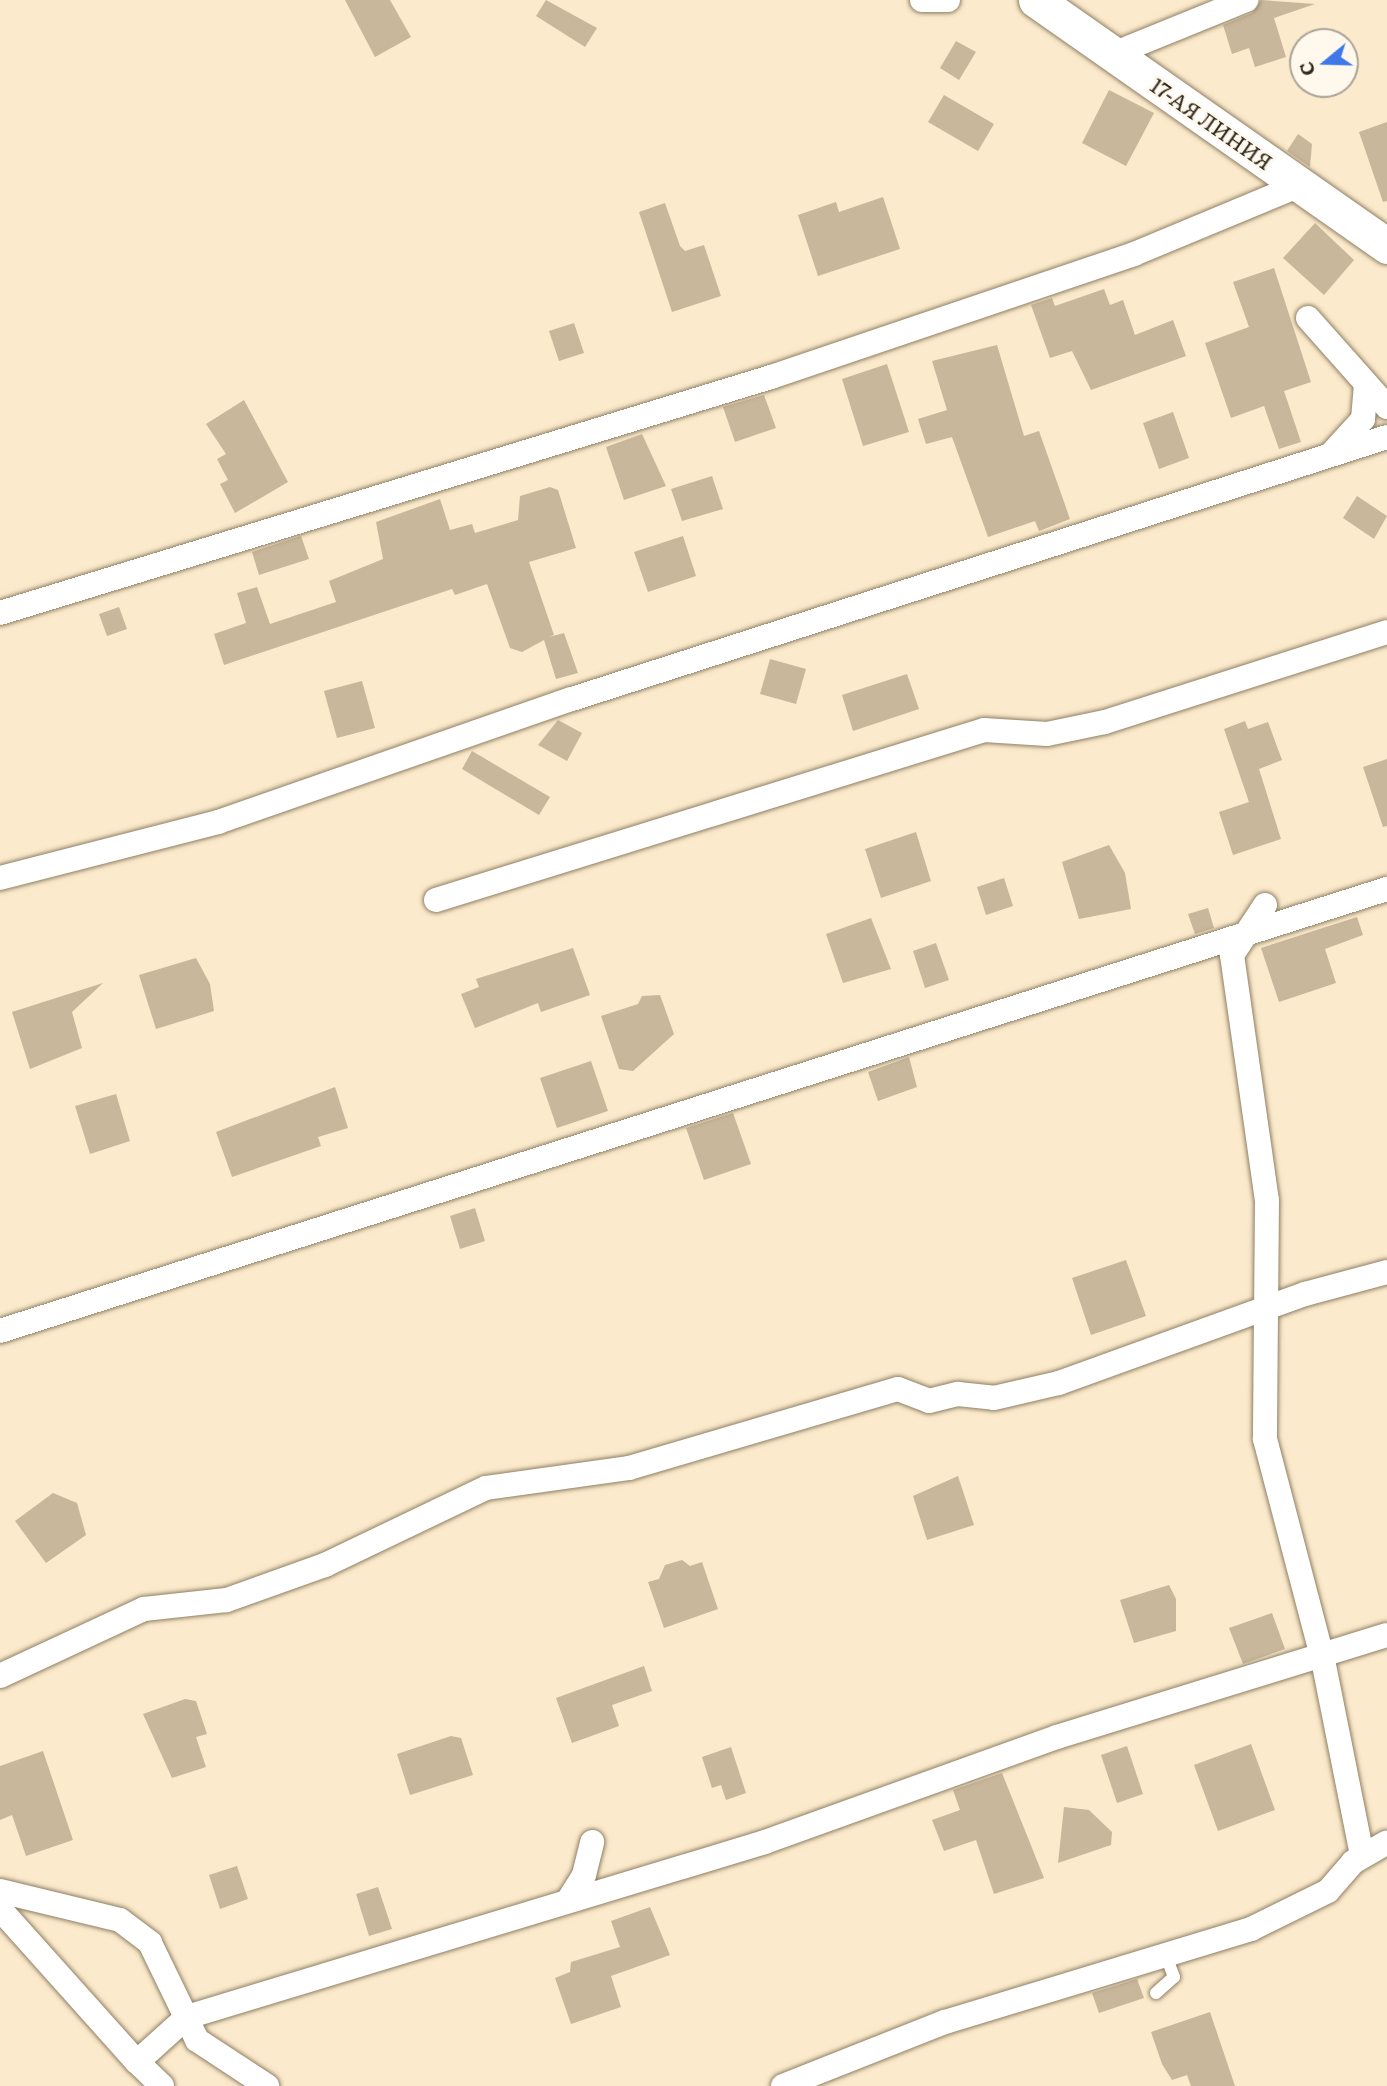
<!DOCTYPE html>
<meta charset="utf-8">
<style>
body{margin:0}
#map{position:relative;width:1387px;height:2086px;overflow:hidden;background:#fbeacb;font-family:Literata,serif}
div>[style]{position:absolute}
.building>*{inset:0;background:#c8b79a}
.roads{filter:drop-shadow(0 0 2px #8f7f64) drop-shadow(0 0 2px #8f7f64)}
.lane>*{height:12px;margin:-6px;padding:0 6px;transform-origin:6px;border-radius:6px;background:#fff}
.street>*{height:24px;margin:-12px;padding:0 12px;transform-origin:12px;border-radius:12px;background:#fff}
.secondary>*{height:35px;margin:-17.5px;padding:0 17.5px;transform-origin:17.5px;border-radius:17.5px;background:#fff}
span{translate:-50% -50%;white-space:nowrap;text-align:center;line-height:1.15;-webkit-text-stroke:5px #fff8ec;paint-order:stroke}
.street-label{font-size:21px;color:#2d271c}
.north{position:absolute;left:1289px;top:28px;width:70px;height:70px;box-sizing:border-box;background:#fff8ec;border:2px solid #aba499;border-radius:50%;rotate:251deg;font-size:19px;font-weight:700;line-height:28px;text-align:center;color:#2d271c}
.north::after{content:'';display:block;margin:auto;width:24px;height:32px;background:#3e78e8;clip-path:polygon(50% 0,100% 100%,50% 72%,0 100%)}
</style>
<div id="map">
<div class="building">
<div style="clip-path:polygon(345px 0,390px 0,411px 37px,375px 57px)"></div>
<div style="clip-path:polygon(546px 0,597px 28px,585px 47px,536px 16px)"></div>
<div style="clip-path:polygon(1261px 0,1315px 4px,1274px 18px,1286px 57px,1255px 67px,1249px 48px,1232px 54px,1223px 25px,1252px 13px)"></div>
<div style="clip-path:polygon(956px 41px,976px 52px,959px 80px,940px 68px)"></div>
<div style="clip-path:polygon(1109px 90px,1154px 113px,1126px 166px,1082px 143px)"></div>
<div style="clip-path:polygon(944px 95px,994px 124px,978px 151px,928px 122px)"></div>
<div style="clip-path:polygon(1387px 122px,1387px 201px,1383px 202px,1359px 132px)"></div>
<div style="clip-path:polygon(1298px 134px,1312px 144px,1310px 167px,1287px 151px)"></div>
<div style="clip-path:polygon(883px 197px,900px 249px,818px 276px,798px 215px,836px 202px,839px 212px)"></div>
<div style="clip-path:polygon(665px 203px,680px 246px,685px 251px,704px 245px,721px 296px,672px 312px,639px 212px)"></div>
<div style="clip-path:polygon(1315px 223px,1354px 260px,1324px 295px,1283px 258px)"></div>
<div style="clip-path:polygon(1274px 268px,1311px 382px,1284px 391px,1301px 442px,1279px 449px,1264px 406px,1231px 418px,1205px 343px,1249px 327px,1233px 282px)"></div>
<div style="clip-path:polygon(1104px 289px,1110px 305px,1123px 300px,1135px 335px,1173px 320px,1186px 356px,1091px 390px,1072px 351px,1050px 358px,1031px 305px,1052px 298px,1055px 306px)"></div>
<div style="clip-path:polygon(574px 323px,584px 353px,559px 361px,549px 331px)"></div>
<div style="clip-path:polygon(997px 345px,1024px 436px,1039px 431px,1070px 519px,1039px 531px,1035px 521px,988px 537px,952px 437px,926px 444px,918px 419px,947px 410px,932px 361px)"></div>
<div style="clip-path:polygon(887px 364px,909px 432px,863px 446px,842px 379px)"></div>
<div style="clip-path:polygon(764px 395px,776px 428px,735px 442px,723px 407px)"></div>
<div style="clip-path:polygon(244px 400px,288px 482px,235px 513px,220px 484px,228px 480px,217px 459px,226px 454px,206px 424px)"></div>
<div style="clip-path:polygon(1173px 412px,1189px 458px,1159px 469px,1143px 423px)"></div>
<div style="clip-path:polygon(642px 434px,666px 486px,624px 500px,606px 447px)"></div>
<div style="clip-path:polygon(712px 476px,723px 509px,682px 521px,671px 489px)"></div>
<div style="clip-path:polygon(550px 487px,558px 490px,576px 548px,529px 562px,554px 635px,549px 637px,564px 633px,578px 673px,556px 679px,544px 640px,522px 652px,510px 648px,487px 584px,455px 595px,452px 589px,224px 665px,214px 634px,246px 623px,237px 593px,257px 587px,270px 624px,336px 602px,329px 581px,383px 559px,376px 522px,440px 499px,450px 530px,472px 524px,475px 533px,518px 520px,520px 496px)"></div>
<div style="clip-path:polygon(1357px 496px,1387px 516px,1374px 539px,1343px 518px)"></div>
<div style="clip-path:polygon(301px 536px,309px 559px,259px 575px,252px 552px)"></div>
<div style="clip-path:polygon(683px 536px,696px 576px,648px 592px,634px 552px)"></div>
<div style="clip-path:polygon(119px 607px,127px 629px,107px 636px,99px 614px)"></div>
<div style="clip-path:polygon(770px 659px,806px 669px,796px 704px,760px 694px)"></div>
<div style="clip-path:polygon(907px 674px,919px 709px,853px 731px,842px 695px)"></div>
<div style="clip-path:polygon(362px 681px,375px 728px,337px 738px,324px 691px)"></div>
<div style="clip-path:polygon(558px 720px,582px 733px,567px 761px,538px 745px)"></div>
<div style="clip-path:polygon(1245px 721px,1248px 729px,1268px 722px,1282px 760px,1259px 769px,1281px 839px,1233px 855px,1219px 812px,1249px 802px,1224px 729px)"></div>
<div style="clip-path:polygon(472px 751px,550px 797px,539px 815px,462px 769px)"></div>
<div style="clip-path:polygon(1387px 759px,1387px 826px,1383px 827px,1363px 767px)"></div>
<div style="clip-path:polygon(916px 832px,931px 881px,881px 898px,865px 849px)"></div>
<div style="clip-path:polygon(1109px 845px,1125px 873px,1131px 909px,1079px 919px,1062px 862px)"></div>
<div style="clip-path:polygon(1004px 878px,1013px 906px,986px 915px,977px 887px)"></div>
<div style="clip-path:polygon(1208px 908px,1214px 928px,1195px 934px,1188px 914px)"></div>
<div style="clip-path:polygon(1357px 917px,1363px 935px,1325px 949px,1336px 983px,1279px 1002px,1261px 948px)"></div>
<div style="clip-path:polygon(871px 918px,891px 969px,843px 983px,826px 934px)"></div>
<div style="clip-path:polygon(936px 943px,949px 980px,925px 988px,913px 951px)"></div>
<div style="clip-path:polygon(573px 948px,590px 995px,541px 1012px,538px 1003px,475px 1028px,461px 994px,479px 987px,476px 979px)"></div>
<div style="clip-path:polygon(196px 958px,210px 984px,214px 1011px,156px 1029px,139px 975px)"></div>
<div style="clip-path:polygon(103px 983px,72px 1012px,82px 1048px,30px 1069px,12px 1012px)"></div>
<div style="clip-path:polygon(660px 995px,674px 1034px,633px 1071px,619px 1069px,601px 1016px,638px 1004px,642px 996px)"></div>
<div style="clip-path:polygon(909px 1057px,917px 1087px,878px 1101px,868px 1072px)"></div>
<div style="clip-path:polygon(591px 1061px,608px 1111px,557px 1128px,540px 1078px)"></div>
<div style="clip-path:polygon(335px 1087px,348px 1128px,318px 1137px,321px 1146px,232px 1177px,216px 1132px)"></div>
<div style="clip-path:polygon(116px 1094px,130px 1141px,90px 1154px,75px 1106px)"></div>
<div style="clip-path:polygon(733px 1113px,751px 1164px,704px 1180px,686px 1128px)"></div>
<div style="clip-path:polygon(475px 1208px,485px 1241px,460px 1249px,450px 1216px)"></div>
<div style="clip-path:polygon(1126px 1260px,1146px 1316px,1091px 1335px,1072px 1278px)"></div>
<div style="clip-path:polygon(958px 1476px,974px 1525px,927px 1540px,913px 1496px)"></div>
<div style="clip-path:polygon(53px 1493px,77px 1503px,86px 1535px,46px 1563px,15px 1521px)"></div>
<div style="clip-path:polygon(682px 1560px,690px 1566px,702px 1562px,718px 1609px,664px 1628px,648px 1582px,659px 1579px,665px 1565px)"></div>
<div style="clip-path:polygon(1169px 1585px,1176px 1599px,1176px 1631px,1134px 1643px,1120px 1600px)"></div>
<div style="clip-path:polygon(1272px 1613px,1285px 1649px,1243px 1664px,1229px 1628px)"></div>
<div style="clip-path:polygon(644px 1666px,652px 1691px,612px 1705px,619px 1726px,572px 1743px,556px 1698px)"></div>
<div style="clip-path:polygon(185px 1699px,196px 1701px,207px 1734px,196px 1737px,206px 1767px,172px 1778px,143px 1714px)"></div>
<div style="clip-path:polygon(451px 1736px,461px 1738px,473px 1775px,410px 1795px,397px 1754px)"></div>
<div style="clip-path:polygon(1251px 1744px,1275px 1810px,1218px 1831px,1194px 1765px)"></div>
<div style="clip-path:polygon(1127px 1746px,1143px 1794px,1117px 1803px,1101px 1755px)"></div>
<div style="clip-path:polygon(731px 1747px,746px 1793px,726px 1800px,721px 1785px,712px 1788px,702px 1757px)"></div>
<div style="clip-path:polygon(43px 1751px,73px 1840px,26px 1856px,12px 1815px,0 1820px,0 1766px)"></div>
<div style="clip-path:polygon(1002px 1773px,1044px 1878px,994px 1894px,976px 1840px,944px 1851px,932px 1820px,960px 1810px,953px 1790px)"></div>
<div style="clip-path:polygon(1064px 1807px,1089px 1810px,1112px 1832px,1111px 1845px,1058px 1863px)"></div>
<div style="clip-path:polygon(237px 1866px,248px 1899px,220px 1909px,209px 1875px)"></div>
<div style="clip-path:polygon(378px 1887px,392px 1929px,369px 1936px,356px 1894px)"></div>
<div style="clip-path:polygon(650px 1907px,670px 1955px,611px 1976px,621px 2007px,571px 2024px,555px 1978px,570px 1972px,571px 1962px,620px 1947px,611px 1921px)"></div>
<div style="clip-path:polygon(1137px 1979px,1144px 1998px,1099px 2013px,1092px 1993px)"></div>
<div style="clip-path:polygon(1210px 2012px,1235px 2086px,1191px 2086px,1187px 2075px,1172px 2080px,1162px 2064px,1151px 2032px)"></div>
</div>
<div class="roads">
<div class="lane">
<div style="left:1156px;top:1993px;width:24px;rotate:-42deg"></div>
<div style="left:1174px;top:1977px;width:22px;rotate:-111deg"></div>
</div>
<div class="street">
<div style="left:922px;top:0;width:26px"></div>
<div style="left:1113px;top:54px;width:144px;rotate:-22.1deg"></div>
<div style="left:1308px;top:318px;width:119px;rotate:48.4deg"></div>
<div style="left:1332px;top:453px;width:46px;rotate:-47.6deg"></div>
<div style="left:1363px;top:419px;width:34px;rotate:-85deg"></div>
<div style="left:0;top:613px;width:806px;rotate:-17.02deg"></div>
<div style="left:771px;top:377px;width:383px;rotate:-18.7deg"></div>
<div style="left:1134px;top:254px;width:180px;rotate:-22.6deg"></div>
<div style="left:0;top:878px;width:225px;rotate:-14.4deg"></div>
<div style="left:218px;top:822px;width:375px;rotate:-19.2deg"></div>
<div style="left:572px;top:699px;width:856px;rotate:-17.82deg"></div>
<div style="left:436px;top:900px;width:574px;rotate:-17.23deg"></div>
<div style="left:984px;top:730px;width:63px;rotate:3.6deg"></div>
<div style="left:1047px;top:734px;width:59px;rotate:-11.7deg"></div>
<div style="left:1105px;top:722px;width:296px;rotate:-17.7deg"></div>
<div style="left:1265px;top:905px;width:60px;rotate:123.4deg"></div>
<div style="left:1232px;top:955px;width:247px;rotate:81.9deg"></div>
<div style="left:1267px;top:1200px;width:239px;rotate:90.5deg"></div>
<div style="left:1265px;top:1439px;width:228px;rotate:75.3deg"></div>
<div style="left:1323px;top:1660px;width:199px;rotate:78.7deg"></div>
<div style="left:0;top:1331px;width:1456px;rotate:-17.68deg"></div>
<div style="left:0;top:1676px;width:159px;rotate:-25deg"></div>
<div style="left:144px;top:1609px;width:83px;rotate:-6.2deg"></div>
<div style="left:227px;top:1600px;width:104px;rotate:-19.7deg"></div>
<div style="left:325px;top:1565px;width:178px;rotate:-25.6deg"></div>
<div style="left:486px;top:1488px;width:144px;rotate:-8deg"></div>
<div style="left:629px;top:1468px;width:280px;rotate:-16.4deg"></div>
<div style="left:898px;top:1389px;width:33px;rotate:21deg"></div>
<div style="left:929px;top:1401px;width:30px;rotate:-14deg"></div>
<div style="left:958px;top:1394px;width:36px;rotate:6deg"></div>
<div style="left:994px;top:1398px;width:67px;rotate:-13deg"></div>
<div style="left:1059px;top:1383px;width:262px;rotate:-19.9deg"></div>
<div style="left:1305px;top:1294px;width:85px;rotate:-15deg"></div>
<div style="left:0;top:1891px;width:123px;rotate:13.6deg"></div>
<div style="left:120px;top:1920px;width:38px;rotate:37deg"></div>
<div style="left:150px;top:1943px;width:108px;rotate:64.1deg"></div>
<div style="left:197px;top:2040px;width:84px;rotate:33.3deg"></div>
<div style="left:569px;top:1899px;width:28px;rotate:-58deg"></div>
<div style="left:584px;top:1875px;width:34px;rotate:-76deg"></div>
<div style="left:0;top:1909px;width:205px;rotate:48.2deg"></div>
<div style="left:162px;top:2086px;width:35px;rotate:-136deg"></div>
<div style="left:137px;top:2062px;width:67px;rotate:-42deg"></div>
<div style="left:187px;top:2017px;width:604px;rotate:-16.84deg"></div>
<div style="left:765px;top:1842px;width:310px;rotate:-19.8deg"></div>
<div style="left:1057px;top:1737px;width:345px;rotate:-17.2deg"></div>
<div style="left:783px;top:2086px;width:174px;rotate:-21.6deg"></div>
<div style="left:945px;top:2022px;width:320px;rotate:-16.9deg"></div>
<div style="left:1251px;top:1929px;width:86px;rotate:-26.3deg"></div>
<div style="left:1328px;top:1891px;width:38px;rotate:-49deg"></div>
<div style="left:1353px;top:1862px;width:39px;rotate:-30deg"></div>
</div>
<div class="secondary">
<div style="left:1036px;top:0;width:429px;rotate:35deg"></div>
</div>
</div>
<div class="street-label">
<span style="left:1212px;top:123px;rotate:35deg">17-АЯ ЛИНИЯ</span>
</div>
<div class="north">С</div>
</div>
